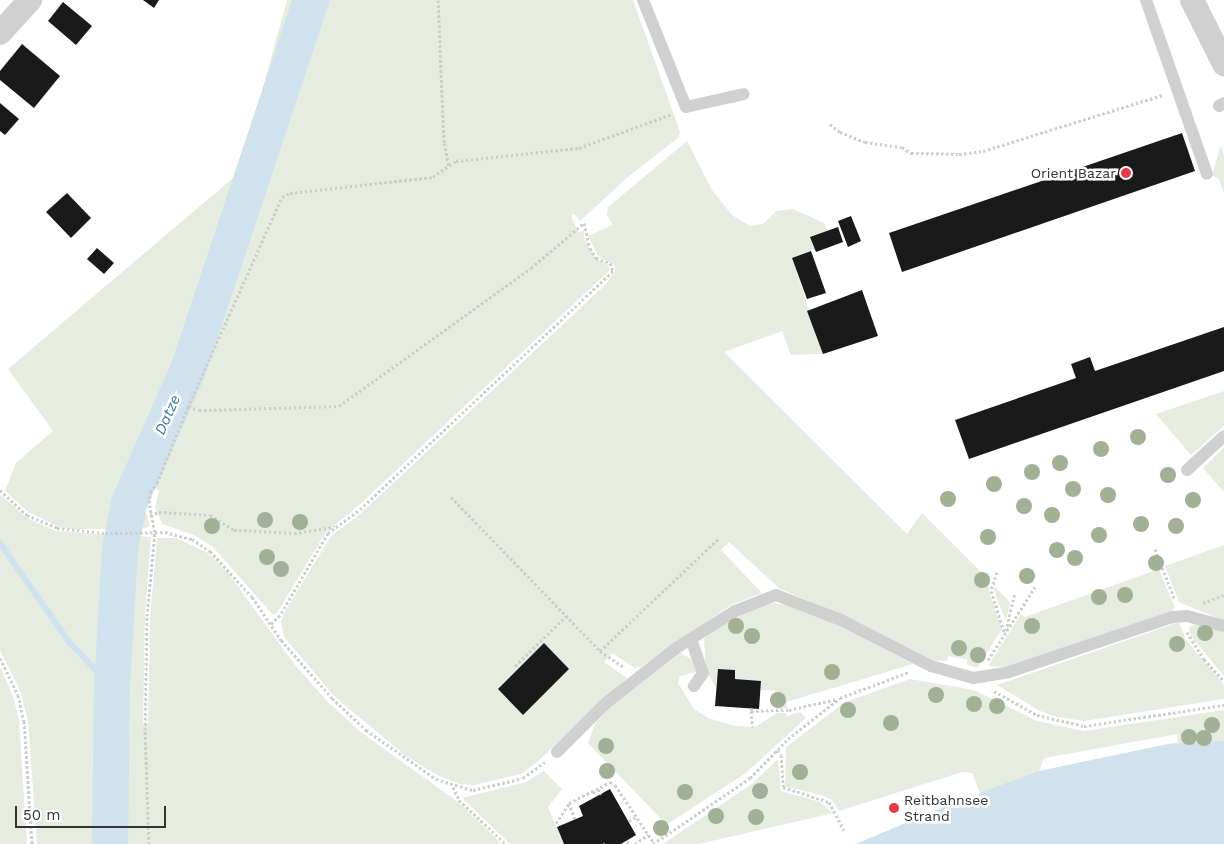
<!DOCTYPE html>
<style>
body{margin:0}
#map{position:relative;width:1224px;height:844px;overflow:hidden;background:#fff;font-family:"Work Sans",sans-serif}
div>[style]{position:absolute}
.green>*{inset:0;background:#e6ecdf}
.water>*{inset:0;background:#cfe2ee}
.stream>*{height:6px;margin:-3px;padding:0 3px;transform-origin:3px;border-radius:3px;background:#cfe2ee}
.river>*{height:36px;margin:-18px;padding:0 18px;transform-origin:18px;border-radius:18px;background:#cfe2ee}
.building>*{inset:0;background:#1a1a1a}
.path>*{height:3px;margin-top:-1.5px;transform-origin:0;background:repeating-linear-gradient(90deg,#cdcdcd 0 2.5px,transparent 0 5px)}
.lane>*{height:12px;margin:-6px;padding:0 6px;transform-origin:6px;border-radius:6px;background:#d0d0d0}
.street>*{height:24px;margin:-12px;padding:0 12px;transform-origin:12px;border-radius:12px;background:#d0d0d0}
.trees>*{width:16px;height:16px;margin:-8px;border-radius:50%;background:#a2b095}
.dots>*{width:14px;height:14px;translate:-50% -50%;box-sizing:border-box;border:2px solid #fff;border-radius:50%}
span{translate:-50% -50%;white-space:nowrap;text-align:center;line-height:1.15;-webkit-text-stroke:5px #fff;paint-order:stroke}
.poi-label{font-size:14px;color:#333}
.right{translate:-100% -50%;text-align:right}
.left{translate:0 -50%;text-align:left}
.water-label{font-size:15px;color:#3f7597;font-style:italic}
.scale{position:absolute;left:15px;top:806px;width:151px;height:22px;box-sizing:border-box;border:2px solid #333;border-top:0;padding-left:6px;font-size:15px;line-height:18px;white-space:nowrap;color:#333;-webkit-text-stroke:4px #fff;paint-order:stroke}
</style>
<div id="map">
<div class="green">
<div style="clip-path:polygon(287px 0,633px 0,680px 132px,679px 137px,628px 177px,580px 221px,574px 214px,571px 216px,578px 233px,584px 230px,584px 238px,596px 259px,608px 265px,610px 270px,357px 507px,326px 532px,277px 613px,273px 615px,213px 547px,194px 535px,162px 524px,155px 507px,159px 491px,150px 482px,144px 504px,150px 527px,138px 529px,70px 529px,57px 526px,28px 512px,5px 491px,16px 463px,53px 431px,8px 369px,240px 172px)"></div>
<div style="clip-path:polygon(687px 141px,712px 190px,732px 215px,750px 226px,763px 224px,776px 211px,793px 209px,824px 223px,828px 231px,811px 237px,815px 249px,792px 258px,823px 354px,791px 355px,782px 331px,724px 352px,907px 534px,922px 513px,990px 581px,989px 592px,1002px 629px,977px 668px,967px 664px,967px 659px,948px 656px,947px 661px,932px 660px,845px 616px,780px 589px,729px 542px,721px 550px,762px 593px,731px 605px,641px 667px,635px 668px,612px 653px,604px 662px,627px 678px,537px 762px,521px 774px,474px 785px,459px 784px,437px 775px,406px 756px,334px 696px,284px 637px,281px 622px,284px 613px,331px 536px,360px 514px,606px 284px,615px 272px,615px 266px,598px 256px,588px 236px,613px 225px,607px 216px,608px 207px)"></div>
<div style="clip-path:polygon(1221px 145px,1224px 156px,1224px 193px,1219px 179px,1212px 175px)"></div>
<div style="clip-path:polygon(1224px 391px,1224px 426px,1191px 455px,1156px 414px)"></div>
<div style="clip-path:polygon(1224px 447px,1224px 492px,1203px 468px)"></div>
<div style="clip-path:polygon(0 494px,27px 518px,56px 531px,151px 537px,145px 616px,143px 725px,148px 724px,150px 617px,157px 538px,176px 538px,208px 553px,229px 574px,295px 665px,328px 702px,362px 733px,458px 802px,502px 844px,37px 844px,28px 722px,21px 693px,0 650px)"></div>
<div style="clip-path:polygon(1224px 545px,1224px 621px,1179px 602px,1165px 566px)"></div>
<div style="clip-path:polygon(1159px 569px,1175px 608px,1170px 612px,1008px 667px,988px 666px,1021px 614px,1025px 617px)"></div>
<div style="clip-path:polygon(995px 587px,1010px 602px,1006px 621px,994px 591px)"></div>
<div style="clip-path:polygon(774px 603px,802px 608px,839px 625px,913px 664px,786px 702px,788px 708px,777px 709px,775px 690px,761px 690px,761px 681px,735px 679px,735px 670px,718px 669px,716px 688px,706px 670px,704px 639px,709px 632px,737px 614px)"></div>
<div style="clip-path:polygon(1179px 622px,1186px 640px,1224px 685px,1224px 699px,1084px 721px,1057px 717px,1040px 711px,997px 685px)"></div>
<div style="clip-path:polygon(1197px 623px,1224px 632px,1224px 676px,1191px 636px,1189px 628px)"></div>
<div style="clip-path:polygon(681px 653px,691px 659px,696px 672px,680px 676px,678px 683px,694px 709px,708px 718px,735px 726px,755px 727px,777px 713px,785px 713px,787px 716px,800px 712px,806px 718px,746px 773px,669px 823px,664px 822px,588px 743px,595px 724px,610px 707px)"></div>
<div style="clip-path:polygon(0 666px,13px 696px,19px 720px,27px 844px,0 844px)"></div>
<div style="clip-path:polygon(910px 679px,974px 690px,1037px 721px,1084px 731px,1224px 710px,1224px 778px,1168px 744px,1177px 743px,1178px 734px,1044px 758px,1039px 771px,1062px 767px,977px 800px,980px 793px,972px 773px,962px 772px,839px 811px,832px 800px,823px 796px,785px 786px,786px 747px,845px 702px)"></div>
<div style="clip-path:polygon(778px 759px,781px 791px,820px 802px,833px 813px,699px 844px,663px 844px,753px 783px)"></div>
<div style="clip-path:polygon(544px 771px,562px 789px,548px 807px,564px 844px,510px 844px,462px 798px,526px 782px)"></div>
</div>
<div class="water">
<div style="clip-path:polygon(1224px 741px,1224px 844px,856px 844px,946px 806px,977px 800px,980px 793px,1039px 771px,1168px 744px)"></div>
</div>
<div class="stream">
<div style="left:0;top:543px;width:121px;rotate:55.1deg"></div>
<div style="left:69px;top:642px;width:62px;rotate:46.3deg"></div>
</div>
<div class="river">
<div style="left:110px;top:844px;width:157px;rotate:-89.3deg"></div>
<div style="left:112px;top:687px;width:138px;rotate:-86.7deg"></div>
<div style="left:120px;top:549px;width:47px;rotate:-78.9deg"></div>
<div style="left:129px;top:503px;width:145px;rotate:-66.1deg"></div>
<div style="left:188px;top:370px;width:390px;rotate:-71.6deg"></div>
</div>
<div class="building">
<div style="clip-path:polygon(143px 0,159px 0,154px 8px)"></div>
<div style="clip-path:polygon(63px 2px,92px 26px,76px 45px,48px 21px)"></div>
<div style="clip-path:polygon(22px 44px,60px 76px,34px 108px,0 80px,0 71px)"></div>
<div style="clip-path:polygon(0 103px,19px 119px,5px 135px,0 131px)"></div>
<div style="clip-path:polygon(1182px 133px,1195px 171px,902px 272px,889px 233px)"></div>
<div style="clip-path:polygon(67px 193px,91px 218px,71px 238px,46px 212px)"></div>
<div style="clip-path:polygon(851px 216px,861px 241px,848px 247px,838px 221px)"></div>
<div style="clip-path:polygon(838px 227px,843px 242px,816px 252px,810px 237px)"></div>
<div style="clip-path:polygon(97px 248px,114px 263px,104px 274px,87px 259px)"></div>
<div style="clip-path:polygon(811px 251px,826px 293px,807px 299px,792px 258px)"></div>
<div style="clip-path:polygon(862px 290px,878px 336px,823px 354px,807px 311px)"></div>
<div style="clip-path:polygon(1224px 327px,1224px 371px,969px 459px,955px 420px,1076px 378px,1071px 364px,1090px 357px,1095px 371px)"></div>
<div style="clip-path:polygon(544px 643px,569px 669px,523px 715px,498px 689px)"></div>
<div style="clip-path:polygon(718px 669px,735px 670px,735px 679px,761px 681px,759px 709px,715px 706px)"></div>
<div style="clip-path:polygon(610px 789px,636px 835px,621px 844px,564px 844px,557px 827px,583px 816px,579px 806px)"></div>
</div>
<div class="path">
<div style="left:438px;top:0;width:143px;rotate:87.6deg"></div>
<div style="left:444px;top:143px;width:24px;rotate:78deg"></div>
<div style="left:830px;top:124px;width:13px;rotate:39deg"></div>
<div style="left:840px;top:132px;width:27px;rotate:22deg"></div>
<div style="left:865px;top:142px;width:37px;rotate:8deg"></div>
<div style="left:902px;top:147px;width:11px;rotate:34deg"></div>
<div style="left:911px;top:153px;width:48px;rotate:1.2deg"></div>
<div style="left:959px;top:154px;width:24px;rotate:-7deg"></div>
<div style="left:983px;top:151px;width:189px;rotate:-17.3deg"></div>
<div style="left:188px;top:407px;width:230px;rotate:-65.9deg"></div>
<div style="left:282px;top:197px;width:9px;rotate:-27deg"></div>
<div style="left:290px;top:193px;width:144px;rotate:-6.4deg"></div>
<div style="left:433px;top:177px;width:28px;rotate:-35deg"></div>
<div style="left:456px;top:161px;width:124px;rotate:-6deg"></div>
<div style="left:579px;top:148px;width:99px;rotate:-20.1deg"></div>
<div style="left:0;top:490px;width:37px;rotate:43deg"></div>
<div style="left:27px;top:515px;width:33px;rotate:23deg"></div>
<div style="left:57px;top:528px;width:48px;rotate:5.9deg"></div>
<div style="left:105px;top:533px;width:60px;rotate:-1deg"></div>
<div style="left:165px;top:532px;width:28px;rotate:15deg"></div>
<div style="left:192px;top:539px;width:22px;rotate:34deg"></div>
<div style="left:210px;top:551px;width:62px;rotate:47.6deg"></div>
<div style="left:252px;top:597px;width:52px;rotate:56deg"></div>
<div style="left:281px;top:640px;width:77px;rotate:48.7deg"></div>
<div style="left:332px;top:698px;width:47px;rotate:43.3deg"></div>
<div style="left:366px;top:730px;width:85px;rotate:35deg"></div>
<div style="left:436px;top:779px;width:39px;rotate:17deg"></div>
<div style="left:473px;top:790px;width:51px;rotate:-13.5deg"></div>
<div style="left:523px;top:778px;width:27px;rotate:-36deg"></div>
<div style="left:451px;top:497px;width:214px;rotate:45.9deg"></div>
<div style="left:600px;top:651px;width:30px;rotate:34deg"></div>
<div style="left:150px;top:515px;width:9px;rotate:-18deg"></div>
<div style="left:159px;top:512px;width:51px;rotate:3.4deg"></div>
<div style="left:210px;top:515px;width:28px;rotate:32deg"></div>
<div style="left:234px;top:530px;width:60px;rotate:2.9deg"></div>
<div style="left:294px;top:533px;width:41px;rotate:-8.3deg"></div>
<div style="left:1155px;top:549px;width:55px;rotate:68.6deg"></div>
<div style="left:997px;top:572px;width:20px;rotate:108deg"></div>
<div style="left:991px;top:591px;width:45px;rotate:72deg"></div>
<div style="left:1203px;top:603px;width:22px;rotate:-21deg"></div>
<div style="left:1006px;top:631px;width:39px;rotate:-77deg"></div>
<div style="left:1187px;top:632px;width:32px;rotate:58deg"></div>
<div style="left:1204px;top:659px;width:30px;rotate:48deg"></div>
<div style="left:600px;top:651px;width:163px;rotate:-43.5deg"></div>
<div style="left:0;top:658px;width:41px;rotate:64.1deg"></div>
<div style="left:18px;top:695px;width:27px;rotate:77deg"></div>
<div style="left:24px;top:721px;width:123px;rotate:86.3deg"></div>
<div style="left:988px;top:660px;width:87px;rotate:-57.2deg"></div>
<div style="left:515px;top:666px;width:71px;rotate:-44.4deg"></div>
<div style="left:994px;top:691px;width:49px;rotate:29.2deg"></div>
<div style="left:1037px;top:715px;width:48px;rotate:13.2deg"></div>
<div style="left:1084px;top:726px;width:142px;rotate:-8.5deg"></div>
<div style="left:752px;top:708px;width:3px;rotate:108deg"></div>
<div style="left:751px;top:711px;width:38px;rotate:-2deg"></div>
<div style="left:789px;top:710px;width:49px;rotate:-12.9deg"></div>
<div style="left:751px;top:711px;width:16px;rotate:86deg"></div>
<div style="left:777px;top:750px;width:6px;rotate:51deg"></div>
<div style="left:781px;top:755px;width:32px;rotate:86deg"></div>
<div style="left:783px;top:787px;width:48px;rotate:18.1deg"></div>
<div style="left:829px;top:802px;width:32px;rotate:62deg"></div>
<div style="left:453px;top:787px;width:14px;rotate:65deg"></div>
<div style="left:459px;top:800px;width:64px;rotate:43.1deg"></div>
<div style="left:598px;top:789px;width:6px;rotate:59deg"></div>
<div style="left:593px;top:791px;width:6px;rotate:51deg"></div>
<div style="left:575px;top:819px;width:17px;rotate:-111deg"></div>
<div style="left:569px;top:803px;width:46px;rotate:-27.1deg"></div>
<div style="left:610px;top:782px;width:6px;rotate:31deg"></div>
<div style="left:615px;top:785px;width:70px;rotate:56.1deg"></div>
<div style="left:629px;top:821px;width:8px;rotate:-30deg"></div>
<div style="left:556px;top:823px;width:23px;rotate:-56deg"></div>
<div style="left:627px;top:841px;width:4px;rotate:56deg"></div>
<div style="left:603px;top:843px;width:1px;rotate:45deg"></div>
<div style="left:149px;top:844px;width:114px;rotate:-92deg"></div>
<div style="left:145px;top:730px;width:114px;rotate:-89deg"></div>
<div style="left:147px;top:616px;width:84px;rotate:-84.6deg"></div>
<div style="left:155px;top:532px;width:30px;rotate:-102deg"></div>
<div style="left:149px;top:503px;width:11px;rotate:-85deg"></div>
<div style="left:150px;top:492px;width:11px;rotate:-52deg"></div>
<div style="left:157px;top:483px;width:82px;rotate:-67.8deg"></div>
<div style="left:188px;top:407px;width:11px;rotate:15deg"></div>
<div style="left:199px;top:410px;width:140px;rotate:-1.6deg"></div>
<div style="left:339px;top:406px;width:236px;rotate:-35.7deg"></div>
<div style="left:531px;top:268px;width:70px;rotate:-40.3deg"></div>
<div style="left:584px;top:223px;width:26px;rotate:77deg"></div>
<div style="left:590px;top:248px;width:12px;rotate:59deg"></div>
<div style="left:596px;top:258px;width:15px;rotate:20deg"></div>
<div style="left:610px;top:263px;width:9px;rotate:69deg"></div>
<div style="left:613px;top:271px;width:350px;rotate:136.7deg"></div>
<div style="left:358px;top:511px;width:37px;rotate:144deg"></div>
<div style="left:328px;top:533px;width:95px;rotate:120.3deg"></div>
<div style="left:280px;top:615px;width:13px;rotate:135deg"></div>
<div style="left:635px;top:844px;width:16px;rotate:-35deg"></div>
<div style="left:653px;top:844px;width:117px;rotate:-34.2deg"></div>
<div style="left:750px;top:778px;width:54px;rotate:-45.7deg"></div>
<div style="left:788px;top:739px;width:66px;rotate:-38.3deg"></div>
<div style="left:840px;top:698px;width:74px;rotate:-20.6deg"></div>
</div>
<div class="lane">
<div style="left:643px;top:0;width:115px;rotate:68.1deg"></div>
<div style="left:686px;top:107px;width:59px;rotate:-12.6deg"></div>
<div style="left:1146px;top:0;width:184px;rotate:70.7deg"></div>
<div style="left:1219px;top:106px;width:6px;rotate:-31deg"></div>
<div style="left:1187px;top:470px;width:50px;rotate:-42.6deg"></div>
<div style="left:691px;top:639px;width:36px;rotate:71deg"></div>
<div style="left:703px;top:673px;width:16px;rotate:125deg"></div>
<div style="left:557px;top:752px;width:69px;rotate:-45deg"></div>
<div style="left:606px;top:703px;width:91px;rotate:-37.9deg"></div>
<div style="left:678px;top:647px;width:67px;rotate:-32.3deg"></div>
<div style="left:735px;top:611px;width:44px;rotate:-21.3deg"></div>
<div style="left:776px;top:595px;width:70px;rotate:21deg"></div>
<div style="left:841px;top:620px;width:101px;rotate:27.1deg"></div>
<div style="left:931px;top:666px;width:44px;rotate:15.9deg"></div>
<div style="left:973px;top:678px;width:36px;rotate:-9deg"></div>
<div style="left:1009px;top:672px;width:172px;rotate:-18.6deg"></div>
<div style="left:1172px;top:617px;width:15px;rotate:-4deg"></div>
<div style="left:1187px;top:616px;width:38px;rotate:15deg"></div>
</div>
<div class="street">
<div style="left:1192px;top:0;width:72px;rotate:63.4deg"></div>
<div style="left:0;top:33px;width:45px;rotate:-47.7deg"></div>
</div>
<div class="trees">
<div style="left:1138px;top:437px"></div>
<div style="left:1101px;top:449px"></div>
<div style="left:1060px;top:463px"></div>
<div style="left:1032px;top:472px"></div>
<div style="left:1168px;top:475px"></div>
<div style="left:994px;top:484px"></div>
<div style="left:1073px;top:489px"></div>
<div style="left:1108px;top:495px"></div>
<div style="left:948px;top:499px"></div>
<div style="left:1193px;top:500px"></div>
<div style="left:1024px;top:506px"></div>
<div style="left:1052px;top:515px"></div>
<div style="left:265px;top:520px"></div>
<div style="left:300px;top:522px"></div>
<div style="left:1141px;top:524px"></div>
<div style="left:212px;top:526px"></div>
<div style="left:1176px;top:526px"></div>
<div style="left:1099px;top:535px"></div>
<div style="left:988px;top:537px"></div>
<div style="left:1057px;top:550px"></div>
<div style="left:267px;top:557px"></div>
<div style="left:1075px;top:558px"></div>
<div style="left:1156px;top:563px"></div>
<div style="left:281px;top:569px"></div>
<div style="left:1027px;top:576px"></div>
<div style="left:982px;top:580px"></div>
<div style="left:1125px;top:595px"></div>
<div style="left:1099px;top:597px"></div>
<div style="left:736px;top:626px"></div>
<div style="left:1032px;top:626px"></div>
<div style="left:1205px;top:633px"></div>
<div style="left:752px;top:636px"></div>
<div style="left:1177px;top:644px"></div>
<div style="left:959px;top:648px"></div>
<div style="left:978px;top:655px"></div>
<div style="left:832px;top:672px"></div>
<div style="left:936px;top:695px"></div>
<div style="left:778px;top:700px"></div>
<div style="left:974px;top:704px"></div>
<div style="left:997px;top:706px"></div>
<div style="left:848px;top:710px"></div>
<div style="left:891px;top:723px"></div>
<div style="left:1212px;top:725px"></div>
<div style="left:1189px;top:737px"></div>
<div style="left:1204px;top:738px"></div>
<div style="left:606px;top:746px"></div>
<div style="left:607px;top:771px"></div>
<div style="left:800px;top:772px"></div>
<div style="left:760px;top:791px"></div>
<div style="left:685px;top:792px"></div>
<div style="left:716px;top:816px"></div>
<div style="left:756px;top:817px"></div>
<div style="left:661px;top:828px"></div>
</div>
<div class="dots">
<div style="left:1126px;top:173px;background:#e63946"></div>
<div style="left:894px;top:808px;background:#e63946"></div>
</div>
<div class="poi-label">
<span class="right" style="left:1116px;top:173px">Orient Bazar</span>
<span class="left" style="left:904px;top:808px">Reitbahnsee<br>Strand</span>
</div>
<div class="water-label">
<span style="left:168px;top:415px;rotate:-66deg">Datze</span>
</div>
<div class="scale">50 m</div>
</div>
